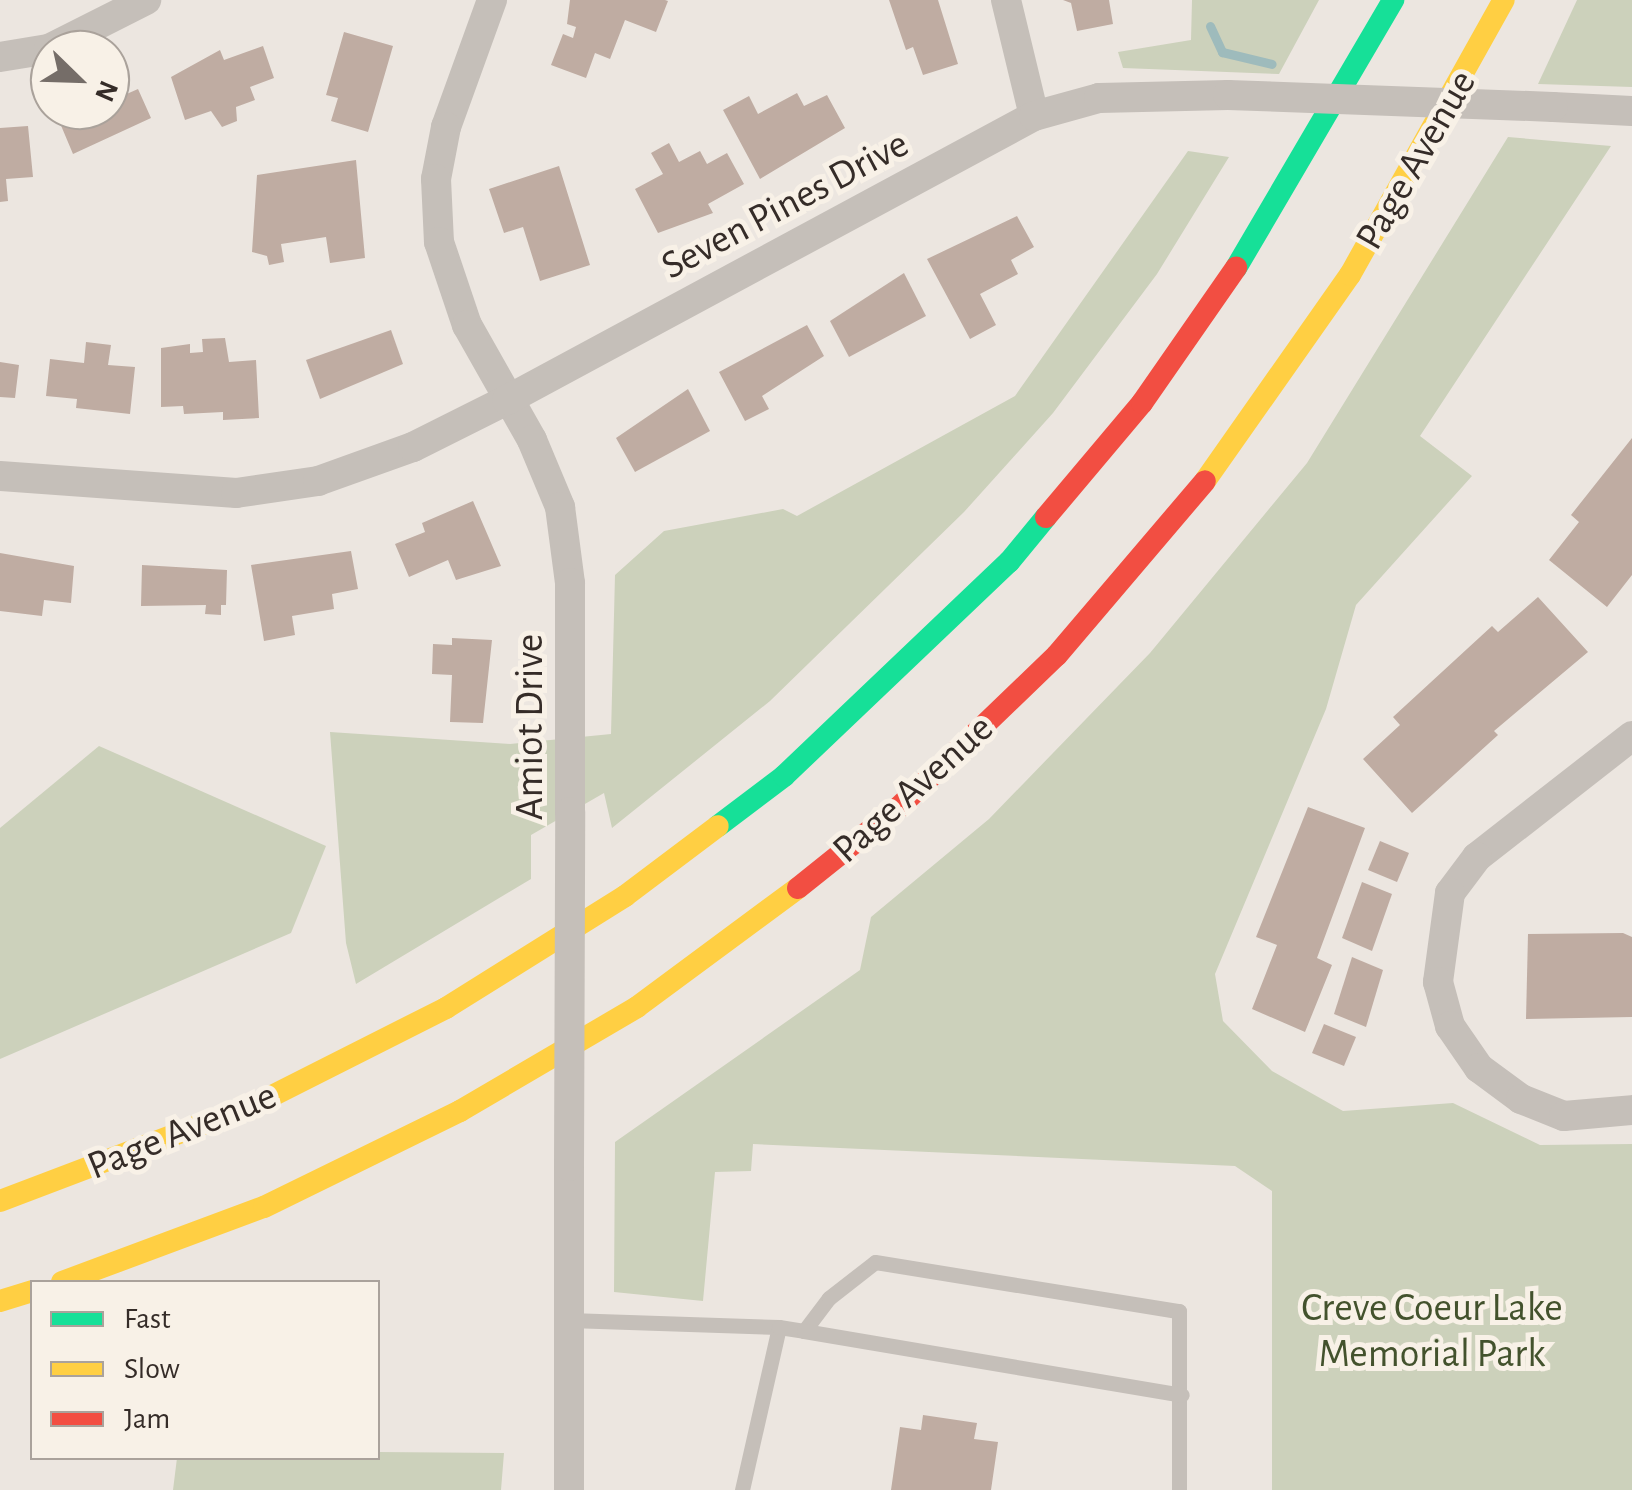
<!DOCTYPE html>
<style>
body{margin:0}
#map{position:relative;width:1632px;height:1490px;overflow:hidden;background:#ece6e0;font-family:"Alegreya Sans",sans-serif}
div>[style]{position:absolute}
.green>*{inset:0;background:#ccd1bb}
.stream>*{height:9px;margin:-4.5px;padding:0 4.5px;transform-origin:4.5px;border-radius:4.5px;background:#9ebbbc}
.building>*{inset:0;background:#bfaca2}
.lane>*{height:15px;margin:-7.5px;padding:0 7.5px;transform-origin:7.5px;border-radius:7.5px;background:#c5bfb9}
.street>*{height:30px;margin:-15px;padding:0 15px;transform-origin:15px;border-radius:15px;background:#c5bfb9}
.fast>*{height:22px;margin:-11px;padding:0 11px;transform-origin:11px;border-radius:11px;background:#16e098}
.slow>*{height:22px;margin:-11px;padding:0 11px;transform-origin:11px;border-radius:11px;background:#ffcf43}
.jam>*{height:22px;margin:-11px;padding:0 11px;transform-origin:11px;border-radius:11px;background:#f24e42}
.street-bridge>*{height:30px;margin:-15px;padding:0 15px;transform-origin:15px;border-radius:15px;background:#c5bfb9}
span{translate:-50% -50%;white-space:nowrap;text-align:center;line-height:1.15;-webkit-text-stroke:10px #f8f1e7;paint-order:stroke}
.street-label{font-size:40px;color:#352c28}
.park-label{font-size:40px;color:#43522d}
.legend{position:absolute;left:30px;top:1280px;width:350px;height:180px;box-sizing:border-box;background:#f8f1e7;border:2px solid #aaa29b;margin:0;padding:12px 18px;list-style:none;font-size:30px;color:#352c28}
.legend li{display:flex;align-items:center;gap:20px;height:50px}
.legend b{width:50px;border:2px solid #aaa29b}
.north{position:absolute;left:30px;top:30px;width:100px;height:100px;box-sizing:border-box;background:#f8f1e7;border:2px solid #aaa29b;border-radius:50%;rotate:113deg;font-size:28px;font-weight:700;line-height:40px;text-align:center;color:#352c28}
.north::after{content:'';display:block;margin:auto;width:35px;height:45px;background:#756d68;clip-path:polygon(50% 0,100% 100%,50% 72%,0 100%)}
</style>
<div id="map">
<div class="green">
<div style="clip-path:polygon(1192px 0,1319px 0,1279px 74px,1123px 68px,1118px 52px,1191px 40px)"></div>
<div style="clip-path:polygon(1577px 0,1632px 0,1632px 87px,1538px 84px)"></div>
<div style="clip-path:polygon(1508px 137px,1611px 146px,1420px 436px,1472px 476px,1356px 605px,1326px 709px,1215px 974px,1223px 1021px,1272px 1071px,1343px 1111px,1453px 1103px,1540px 1145px,1632px 1144px,1632px 1490px,1272px 1490px,1272px 1191px,1235px 1166px,753px 1144px,751px 1171px,715px 1172px,703px 1301px,614px 1292px,615px 1142px,860px 970px,871px 917px,989px 819px,1150px 653px,1307px 463px)"></div>
<div style="clip-path:polygon(1188px 151px,1229px 157px,1157px 274px,1053px 413px,964px 512px,770px 701px,612px 828px,604px 793px,531px 835px,531px 879px,356px 984px,346px 943px,330px 732px,510px 744px,611px 734px,615px 575px,664px 531px,783px 509px,797px 516px,1015px 396px)"></div>
<div style="clip-path:polygon(99px 746px,326px 846px,291px 933px,0 1059px,0 828px)"></div>
<div style="clip-path:polygon(378px 1452px,504px 1453px,501px 1490px,173px 1490px,177px 1458px,378px 1458px)"></div>
</div>
<div class="stream">
<div style="left:1210px;top:26px;width:29px;rotate:65deg"></div>
<div style="left:1222px;top:52px;width:51px;rotate:13.5deg"></div>
</div>
<div class="building">
<div style="clip-path:polygon(570px 0,665px 0,668px 1px,656px 32px,625px 20px,610px 59px,595px 53px,586px 78px,551px 65px,563px 34px,573px 38px,576px 27px,567px 24px)"></div>
<div style="clip-path:polygon(889px 0,938px 0,958px 64px,923px 75px,913px 47px,906px 50px)"></div>
<div style="clip-path:polygon(1063px 0,1109px 0,1113px 24px,1077px 31px,1071px 3px)"></div>
<div style="clip-path:polygon(344px 32px,393px 46px,368px 132px,331px 121px,338px 98px,326px 95px)"></div>
<div style="clip-path:polygon(263px 46px,274px 78px,250px 87px,255px 100px,236px 107px,237px 121px,222px 127px,211px 111px,185px 120px,171px 77px,220px 50px,224px 60px)"></div>
<div style="clip-path:polygon(138px 89px,151px 118px,73px 154px,57px 116px,110px 110px,110px 91px,113px 100px)"></div>
<div style="clip-path:polygon(797px 93px,804px 106px,827px 95px,845px 128px,760px 179px,723px 110px,749px 96px,758px 114px)"></div>
<div style="clip-path:polygon(28px 126px,33px 177px,6px 179px,8px 201px,0 202px,0 128px)"></div>
<div style="clip-path:polygon(669px 143px,679px 162px,700px 151px,707px 164px,727px 153px,744px 184px,708px 204px,713px 213px,658px 233px,635px 189px,663px 174px,651px 153px)"></div>
<div style="clip-path:polygon(356px 160px,365px 258px,330px 263px,326px 237px,281px 244px,284px 262px,269px 265px,267px 256px,252px 252px,257px 175px)"></div>
<div style="clip-path:polygon(559px 166px,590px 265px,540px 281px,523px 227px,504px 233px,489px 189px)"></div>
<div style="clip-path:polygon(1017px 216px,1034px 247px,1011px 260px,1018px 274px,980px 294px,996px 325px,970px 339px,927px 259px)"></div>
<div style="clip-path:polygon(904px 273px,926px 316px,849px 357px,830px 321px)"></div>
<div style="clip-path:polygon(807px 325px,824px 356px,762px 396px,769px 409px,745px 421px,719px 372px)"></div>
<div style="clip-path:polygon(391px 330px,403px 364px,320px 399px,306px 360px)"></div>
<div style="clip-path:polygon(225px 338px,229px 362px,256px 360px,259px 418px,223px 420px,223px 412px,184px 414px,183px 406px,161px 407px,161px 348px,190px 344px,190px 353px,203px 352px,202px 339px)"></div>
<div style="clip-path:polygon(86px 342px,111px 345px,108px 365px,135px 367px,130px 414px,76px 408px,77px 399px,46px 396px,50px 359px,84px 363px)"></div>
<div style="clip-path:polygon(0 362px,19px 365px,15px 398px,0 397px)"></div>
<div style="clip-path:polygon(688px 389px,710px 431px,635px 472px,616px 438px)"></div>
<div style="clip-path:polygon(1632px 438px,1632px 575px,1607px 607px,1549px 560px,1579px 522px,1571px 515px)"></div>
<div style="clip-path:polygon(473px 501px,501px 566px,456px 580px,448px 560px,409px 577px,395px 544px,425px 532px,422px 523px)"></div>
<div style="clip-path:polygon(351px 551px,358px 589px,332px 594px,334px 609px,292px 616px,295px 635px,264px 641px,251px 565px)"></div>
<div style="clip-path:polygon(0 553px,74px 566px,71px 603px,44px 600px,42px 616px,0 611px)"></div>
<div style="clip-path:polygon(142px 565px,227px 570px,226px 605px,221px 605px,221px 615px,205px 614px,206px 605px,141px 606px)"></div>
<div style="clip-path:polygon(1538px 597px,1588px 652px,1494px 731px,1498px 735px,1412px 813px,1363px 759px,1400px 725px,1393px 717px,1492px 626px,1498px 632px)"></div>
<div style="clip-path:polygon(452px 638px,492px 640px,483px 723px,450px 722px,452px 675px,432px 674px,433px 644px,452px 645px)"></div>
<div style="clip-path:polygon(1308px 807px,1365px 828px,1317px 958px,1332px 965px,1305px 1032px,1252px 1009px,1277px 945px,1256px 937px)"></div>
<div style="clip-path:polygon(1380px 841px,1409px 853px,1397px 882px,1368px 870px)"></div>
<div style="clip-path:polygon(1362px 882px,1392px 894px,1372px 951px,1342px 938px)"></div>
<div style="clip-path:polygon(1623px 933px,1632px 937px,1632px 1017px,1526px 1019px,1528px 934px)"></div>
<div style="clip-path:polygon(1352px 957px,1383px 970px,1366px 1027px,1334px 1014px)"></div>
<div style="clip-path:polygon(1324px 1024px,1356px 1037px,1344px 1066px,1312px 1053px)"></div>
<div style="clip-path:polygon(923px 1415px,977px 1423px,974px 1439px,998px 1442px,991px 1490px,891px 1490px,900px 1427px,921px 1430px)"></div>
</div>
<div class="lane">
<div style="left:569px;top:1320px;width:210px;rotate:1.9deg"></div>
<div style="left:779px;top:1327px;width:167px;rotate:102.8deg"></div>
<div style="left:779px;top:1327px;width:25px;rotate:9deg"></div>
<div style="left:804px;top:1331px;width:41px;rotate:-52.9deg"></div>
<div style="left:829px;top:1298px;width:58px;rotate:-38deg"></div>
<div style="left:875px;top:1262px;width:308px;rotate:9.2deg"></div>
<div style="left:1179px;top:1311px;width:179px;rotate:90deg"></div>
<div style="left:804px;top:1331px;width:383px;rotate:9.6deg"></div>
</div>
<div class="street">
<div style="left:492px;top:0;width:135px;rotate:109.9deg"></div>
<div style="left:446px;top:127px;width:53px;rotate:100.9deg"></div>
<div style="left:436px;top:179px;width:63px;rotate:87.3deg"></div>
<div style="left:439px;top:242px;width:88px;rotate:71.4deg"></div>
<div style="left:467px;top:325px;width:132px;rotate:60.5deg"></div>
<div style="left:532px;top:440px;width:73px;rotate:67.3deg"></div>
<div style="left:560px;top:507px;width:77px;rotate:82.5deg"></div>
<div style="left:570px;top:583px;width:229px;rotate:90deg"></div>
<div style="left:1006px;top:0;width:119px;rotate:76.4deg"></div>
<div style="left:0;top:57px;width:50px;rotate:-9.3deg"></div>
<div style="left:49px;top:49px;width:109px;rotate:-26.8deg"></div>
<div style="left:1553px;top:107px;width:79px;rotate:2.9deg"></div>
<div style="left:0;top:476px;width:237px;rotate:4.1deg"></div>
<div style="left:236px;top:493px;width:83px;rotate:-8.3deg"></div>
<div style="left:318px;top:481px;width:101px;rotate:-19.7deg"></div>
<div style="left:413px;top:447px;width:105px;rotate:-26.6deg"></div>
<div style="left:507px;top:400px;width:599px;rotate:-28.32deg"></div>
<div style="left:1034px;top:116px;width:67px;rotate:-15.5deg"></div>
<div style="left:1099px;top:98px;width:129px;rotate:-1.3deg"></div>
<div style="left:1632px;top:736px;width:197px;rotate:142deg"></div>
<div style="left:1477px;top:857px;width:45px;rotate:126.9deg"></div>
<div style="left:1450px;top:893px;width:90px;rotate:97.7deg"></div>
<div style="left:1438px;top:982px;width:46px;rotate:74.7deg"></div>
<div style="left:1450px;top:1026px;width:51px;rotate:55.4deg"></div>
<div style="left:1479px;top:1068px;width:52px;rotate:36.4deg"></div>
<div style="left:1521px;top:1099px;width:46px;rotate:21.6deg"></div>
<div style="left:1564px;top:1116px;width:68px;rotate:-5deg"></div>
<div style="left:569px;top:1166px;width:324px;rotate:90deg"></div>
</div>
<div class="fast">
<div style="left:1236px;top:268px;width:311px;rotate:-59.6deg"></div>
<div style="left:718px;top:826px;width:83px;rotate:-37.1deg"></div>
<div style="left:784px;top:776px;width:311px;rotate:-43.6deg"></div>
<div style="left:1009px;top:562px;width:58px;rotate:-50.6deg"></div>
</div>
<div class="slow">
<div style="left:1205px;top:481px;width:252px;rotate:-54.9deg"></div>
<div style="left:1350px;top:275px;width:315px;rotate:-60.8deg"></div>
<div style="left:0;top:1201px;width:274px;rotate:-20.8deg"></div>
<div style="left:256px;top:1104px;width:213px;rotate:-26.8deg"></div>
<div style="left:446px;top:1008px;width:211px;rotate:-32deg"></div>
<div style="left:625px;top:896px;width:116px;rotate:-37deg"></div>
<div style="left:62px;top:1282px;width:215px;rotate:-20.4deg"></div>
<div style="left:264px;top:1207px;width:218px;rotate:-26.1deg"></div>
<div style="left:460px;top:1111px;width:205px;rotate:-30.4deg"></div>
<div style="left:637px;top:1007px;width:200px;rotate:-36.5deg"></div>
<div style="left:0;top:1301px;width:34px;rotate:-17deg"></div>
</div>
<div class="jam">
<div style="left:1046px;top:517px;width:149px;rotate:-49.9deg"></div>
<div style="left:1142px;top:403px;width:165px;rotate:-55.2deg"></div>
<div style="left:798px;top:888px;width:129px;rotate:-38.7deg"></div>
<div style="left:899px;top:807px;width:219px;rotate:-43.9deg"></div>
<div style="left:1057px;top:655px;width:228px;rotate:-49.6deg"></div>
</div>
<div class="street-bridge">
<div style="left:1228px;top:95px;width:325px;rotate:2.1deg"></div>
<div style="left:569px;top:1166px;width:354px;rotate:-89.8deg"></div>
</div>
<div class="street-label">
<span style="left:1416px;top:160px;rotate:-60deg">Page Avenue</span>
<span style="left:785px;top:205px;rotate:-28deg">Seven Pines Drive</span>
<span style="left:530px;top:727px;rotate:-90deg">Amiot Drive</span>
<span style="left:913px;top:789px;rotate:-42deg">Page Avenue</span>
<span style="left:182px;top:1131px;rotate:-22deg">Page Avenue</span>
</div>
<div class="park-label">
<span style="left:1432px;top:1331px">Creve Coeur Lake<br>Memorial Park</span>
</div>
<ul class="legend">
<li><b style="height:12px;background:#16e098"></b>Fast</li>
<li><b style="height:12px;background:#ffcf43"></b>Slow</li>
<li><b style="height:12px;background:#f24e42"></b>Jam</li>
</ul>
<div class="north">N</div>
</div>
